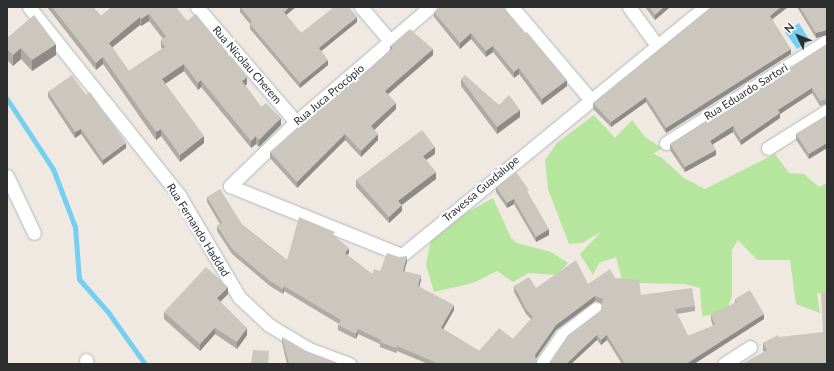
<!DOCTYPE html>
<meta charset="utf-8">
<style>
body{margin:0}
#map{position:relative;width:834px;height:371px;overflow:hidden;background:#efe9e1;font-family:Lato,sans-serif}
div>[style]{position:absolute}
.green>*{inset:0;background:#b6e59e}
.water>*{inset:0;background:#75cff0}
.stream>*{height:5px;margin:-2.5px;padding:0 2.5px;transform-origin:2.5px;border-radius:2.5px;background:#75cff0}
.roads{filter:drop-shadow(0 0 1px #b4b7c1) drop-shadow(0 0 1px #b4b7c1)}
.street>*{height:13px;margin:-6.5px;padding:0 6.5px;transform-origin:6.5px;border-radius:6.5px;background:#fff}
.wall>*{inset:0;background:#afaba4}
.shaded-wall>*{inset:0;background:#8e8b86}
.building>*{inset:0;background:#cbc7bf}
span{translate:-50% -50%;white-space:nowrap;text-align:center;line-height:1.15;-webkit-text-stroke:4px #fff;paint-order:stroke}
.street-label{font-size:11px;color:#2e2e2e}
.frame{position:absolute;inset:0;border:8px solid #2e2e2e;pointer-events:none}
.north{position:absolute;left:778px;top:16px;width:40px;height:40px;-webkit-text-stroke:3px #fff;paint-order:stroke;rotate:313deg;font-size:11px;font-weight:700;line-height:16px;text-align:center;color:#2e2e2e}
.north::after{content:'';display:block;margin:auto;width:14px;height:18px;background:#2e2e2e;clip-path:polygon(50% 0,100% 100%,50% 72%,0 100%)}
</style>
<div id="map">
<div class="green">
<div style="clip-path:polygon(594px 115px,615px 138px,632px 120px,646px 138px,662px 148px,653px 154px,661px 157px,684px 178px,705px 189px,775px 154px,789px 173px,804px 174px,819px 187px,827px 183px,827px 294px,817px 293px,820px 313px,796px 304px,790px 260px,757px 260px,738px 240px,732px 250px,732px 296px,726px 313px,702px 316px,700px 288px,685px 284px,637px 283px,622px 280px,616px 257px,599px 263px,593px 275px,580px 254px,601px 232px,582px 243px,569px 244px,548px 189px,545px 160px,557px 143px)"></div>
<div style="clip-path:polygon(493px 198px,511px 238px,517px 243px,551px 252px,568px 263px,557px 275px,529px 273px,513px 282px,497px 271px,473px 283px,434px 292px,426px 265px,431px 239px,448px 223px)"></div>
</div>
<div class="water">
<div style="clip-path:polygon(799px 23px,810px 41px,797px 49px,785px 32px)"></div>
</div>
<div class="stream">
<div style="left:7px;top:99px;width:84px;rotate:56.7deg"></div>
<div style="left:53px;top:169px;width:62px;rotate:69.2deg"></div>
<div style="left:75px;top:227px;width:52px;rotate:85.6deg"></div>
<div style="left:79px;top:279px;width:44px;rotate:48.7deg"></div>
<div style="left:108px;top:312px;width:64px;rotate:54.6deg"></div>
</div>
<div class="roads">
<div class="street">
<div style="left:29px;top:7px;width:241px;rotate:51.4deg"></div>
<div style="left:179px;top:195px;width:118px;rotate:59.5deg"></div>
<div style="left:239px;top:297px;width:41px;rotate:43deg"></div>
<div style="left:269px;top:325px;width:47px;rotate:31deg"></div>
<div style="left:309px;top:349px;width:43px;rotate:20.6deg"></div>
<div style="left:197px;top:7px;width:152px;rotate:49.3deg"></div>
<div style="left:361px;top:7px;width:46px;rotate:49.4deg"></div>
<div style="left:430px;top:7px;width:177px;rotate:139.4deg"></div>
<div style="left:296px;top:122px;width:92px;rotate:135.9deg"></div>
<div style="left:230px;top:186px;width:185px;rotate:21.9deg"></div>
<div style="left:402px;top:255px;width:392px;rotate:-39.3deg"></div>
<div style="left:512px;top:7px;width:121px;rotate:49.7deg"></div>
<div style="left:629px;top:7px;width:46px;rotate:53.9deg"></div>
<div style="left:666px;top:143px;width:191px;rotate:-32.4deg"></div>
<div style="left:768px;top:148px;width:70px;rotate:-32.1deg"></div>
<div style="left:7px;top:176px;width:63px;rotate:64.7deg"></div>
<div style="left:86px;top:360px;width:4px;rotate:76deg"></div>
<div style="left:542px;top:364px;width:35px;rotate:-55deg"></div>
<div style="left:562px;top:335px;width:43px;rotate:-37.4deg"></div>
<div style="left:724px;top:364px;width:31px;rotate:-33deg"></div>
</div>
</div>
<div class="wall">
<div style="clip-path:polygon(evenodd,47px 7px,93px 7px,101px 16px,112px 7px,187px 21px,247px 84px,245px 85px,261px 107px,281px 125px,259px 147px,256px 144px,251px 148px,201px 87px,198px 90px,184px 71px,165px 84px,204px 143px,180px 162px,161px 136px,156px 140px,103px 64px,96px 70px,47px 7px,149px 21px,163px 39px,161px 40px,161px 47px,162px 49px,129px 71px,112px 47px,140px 25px,141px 26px,149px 21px)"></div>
<div style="clip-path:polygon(240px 7px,286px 15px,301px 33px,357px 22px,321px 51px,328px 65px,300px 88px,250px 29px,250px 24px,240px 12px)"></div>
<div style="clip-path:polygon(504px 7px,504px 9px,567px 86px,542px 105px,519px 74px,514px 78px,493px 52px,486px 57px,471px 39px,460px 49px,434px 17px,434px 12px)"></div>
<div style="clip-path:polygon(645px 7px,670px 7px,655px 20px)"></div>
<div style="clip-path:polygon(710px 7px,788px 7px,772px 19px,791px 54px,666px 133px,646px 102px,611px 127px,593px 109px,593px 103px,710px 8px)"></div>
<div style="clip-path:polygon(797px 7px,827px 7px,827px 35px,816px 38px)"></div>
<div style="clip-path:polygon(7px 38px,56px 55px,32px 71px,21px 59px,13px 66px,7px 60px)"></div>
<div style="clip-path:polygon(827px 44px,827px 104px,820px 106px,812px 93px,780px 114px,780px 118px,741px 145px,733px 132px,713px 144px,716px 155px,685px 172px,670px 150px,670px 144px)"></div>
<div style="clip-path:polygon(390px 46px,433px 55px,388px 94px,396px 109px,374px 130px,378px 140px,361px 157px,345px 140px,297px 188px,270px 158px,270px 152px,366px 72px,390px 50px)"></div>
<div style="clip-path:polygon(461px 79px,499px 105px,520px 117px,497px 134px,461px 86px)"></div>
<div style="clip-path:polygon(48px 92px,86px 95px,126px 148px,103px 165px,81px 134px,75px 138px,48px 97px)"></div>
<div style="clip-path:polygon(827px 115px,827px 148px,809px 159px,796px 140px,796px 134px)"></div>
<div style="clip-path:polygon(435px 154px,426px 160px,436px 179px,401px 205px,402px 211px,389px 223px,356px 187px,356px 180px)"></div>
<div style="clip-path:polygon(496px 187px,529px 195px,549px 235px,536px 242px,514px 204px,507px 208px,496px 192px)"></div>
<div style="clip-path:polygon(207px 197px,287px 260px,335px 236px,349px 253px,347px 255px,372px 274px,407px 261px,404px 271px,421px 280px,419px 287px,454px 310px,443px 329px,479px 351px,513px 339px,531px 319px,526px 314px,514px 292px,514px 286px,536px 288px,588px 284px,615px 278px,641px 295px,695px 306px,695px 311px,677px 314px,688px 336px,713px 326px,711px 320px,711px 315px,735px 303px,735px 299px,764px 319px,694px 364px,622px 364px,607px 340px,601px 345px,597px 340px,571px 364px,601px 310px,602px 304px,595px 301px,556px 330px,536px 359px,537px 364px,428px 364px,397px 351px,396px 353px,380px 347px,380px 344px,358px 334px,356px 339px,338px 330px,338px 325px,339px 324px,284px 291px,283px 294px,270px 286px,232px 254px,217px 231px,217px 226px,220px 224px,207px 202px)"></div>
<div style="clip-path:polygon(228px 294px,220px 302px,247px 335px,237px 349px,215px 334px,200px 351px,164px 319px,164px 312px)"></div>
<div style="clip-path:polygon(282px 337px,306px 351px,340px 364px,287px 364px,282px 342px)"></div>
<div style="clip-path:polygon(779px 337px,827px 364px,764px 352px,763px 350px,763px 343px)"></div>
</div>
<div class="shaded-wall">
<div style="clip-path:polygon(289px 7px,296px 7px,284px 17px,284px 12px)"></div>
<div style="clip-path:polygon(664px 7px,670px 7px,655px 20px,655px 15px)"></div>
<div style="clip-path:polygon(781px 7px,788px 7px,770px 21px,770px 16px)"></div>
<div style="clip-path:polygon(149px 14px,149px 21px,141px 26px,141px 19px)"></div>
<div style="clip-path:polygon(140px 17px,140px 25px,109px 50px,109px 43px)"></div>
<div style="clip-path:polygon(357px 17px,357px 22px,319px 53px,319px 48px)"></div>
<div style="clip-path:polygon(827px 30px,827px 35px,816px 38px,816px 33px)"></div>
<div style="clip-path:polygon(471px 33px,471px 39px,460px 49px,460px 43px)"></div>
<div style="clip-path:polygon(56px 44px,56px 55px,32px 71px,32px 60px)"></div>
<div style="clip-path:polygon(493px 46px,493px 52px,486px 57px,486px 51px)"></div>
<div style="clip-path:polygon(21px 48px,21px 59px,13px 66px,13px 55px)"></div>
<div style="clip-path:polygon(433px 49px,433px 55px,385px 97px,385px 91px)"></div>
<div style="clip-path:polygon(791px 49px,791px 54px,666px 133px,666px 128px)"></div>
<div style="clip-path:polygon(103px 57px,103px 64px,96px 70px,96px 63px)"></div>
<div style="clip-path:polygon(328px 60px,328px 65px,300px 88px,300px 83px)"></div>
<div style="clip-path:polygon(184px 64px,184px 71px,162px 86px,162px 79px)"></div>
<div style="clip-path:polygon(519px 68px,519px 74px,514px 78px,514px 72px)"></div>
<div style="clip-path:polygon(247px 77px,247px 84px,242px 88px,242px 81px)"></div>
<div style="clip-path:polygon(201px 80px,201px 87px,198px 90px,198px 83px)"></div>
<div style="clip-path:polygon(567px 80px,567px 86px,542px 105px,542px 99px)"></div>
<div style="clip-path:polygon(812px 88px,812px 93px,780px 114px,780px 118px,741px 145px,741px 140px,778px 110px)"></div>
<div style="clip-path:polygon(646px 97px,646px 102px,611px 127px,611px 122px)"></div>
<div style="clip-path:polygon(396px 103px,396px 109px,371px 133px,371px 126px)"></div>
<div style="clip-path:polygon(520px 110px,520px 117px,497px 134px,497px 127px)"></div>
<div style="clip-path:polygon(281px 118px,281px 125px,259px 147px,259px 140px)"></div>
<div style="clip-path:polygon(733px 126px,733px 132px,710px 146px,710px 141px)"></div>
<div style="clip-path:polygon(81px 129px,81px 134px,75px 138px,75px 132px)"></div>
<div style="clip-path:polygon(161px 129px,161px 136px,156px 140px,156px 132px)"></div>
<div style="clip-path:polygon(345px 134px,345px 140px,297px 188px,297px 182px)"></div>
<div style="clip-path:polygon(378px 134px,378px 140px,361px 157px,361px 151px)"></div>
<div style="clip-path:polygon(204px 136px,204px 143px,180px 162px,180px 155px)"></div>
<div style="clip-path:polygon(256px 136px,256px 144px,251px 148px,251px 141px)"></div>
<div style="clip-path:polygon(126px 143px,126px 148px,103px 165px,103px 160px)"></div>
<div style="clip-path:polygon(827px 143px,827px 148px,809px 159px,809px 154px)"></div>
<div style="clip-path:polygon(435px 147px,435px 154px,423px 162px,423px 156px)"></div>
<div style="clip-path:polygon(716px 150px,716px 155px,685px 172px,685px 167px)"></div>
<div style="clip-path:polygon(436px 172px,436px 179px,398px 208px,398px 201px)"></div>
<div style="clip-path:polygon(514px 199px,514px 204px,507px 208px,507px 203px)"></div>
<div style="clip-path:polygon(402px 205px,402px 211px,389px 223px,389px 217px)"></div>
<div style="clip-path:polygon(549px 229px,549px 235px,536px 242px,536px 237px)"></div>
<div style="clip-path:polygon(349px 248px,349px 253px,345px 258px,345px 253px)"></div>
<div style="clip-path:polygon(407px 256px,407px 261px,403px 276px,403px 271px)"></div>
<div style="clip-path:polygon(421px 275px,421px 280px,418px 291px,418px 286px)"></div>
<div style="clip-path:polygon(284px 286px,284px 291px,283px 294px,283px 289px)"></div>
<div style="clip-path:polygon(228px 287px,228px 294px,217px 305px,217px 298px)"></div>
<div style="clip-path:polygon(595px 296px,595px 301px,556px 330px,535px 360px,535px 355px,556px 325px)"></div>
<div style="clip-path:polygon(454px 305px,454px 310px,441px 333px,441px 328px)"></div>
<div style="clip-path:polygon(764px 314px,764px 319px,694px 364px,686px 364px)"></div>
<div style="clip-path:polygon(215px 328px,215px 334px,200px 351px,200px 344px)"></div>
<div style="clip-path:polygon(247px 328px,247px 335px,237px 349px,237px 342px)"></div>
<div style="clip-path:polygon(358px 329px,358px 334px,356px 339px,356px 334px)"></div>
<div style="clip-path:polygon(597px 335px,597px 340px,571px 364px,566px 364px)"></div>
<div style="clip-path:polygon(607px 335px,607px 340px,601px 345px,601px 340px)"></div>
</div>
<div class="building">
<div style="clip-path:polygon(evenodd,52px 7px,93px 7px,101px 16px,112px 7px,176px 7px,187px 21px,196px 14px,247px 77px,242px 81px,261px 107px,266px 103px,281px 118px,259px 140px,256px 136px,251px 141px,201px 80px,198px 83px,184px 64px,162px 79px,204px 136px,180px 155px,161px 129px,156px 132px,103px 57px,96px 63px,52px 7px,149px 14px,166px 36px,161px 40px,165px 47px,129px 71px,109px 43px,140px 17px,141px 19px,149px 14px)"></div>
<div style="clip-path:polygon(240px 7px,289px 7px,284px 12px,301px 33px,334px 7px,349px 7px,357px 17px,319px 48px,328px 60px,300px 83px,250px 24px,252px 21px)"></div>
<div style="clip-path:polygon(439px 7px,503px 7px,525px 33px,527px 32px,567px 80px,542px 99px,519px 68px,514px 72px,493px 46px,486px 51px,471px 33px,460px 43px,434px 12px)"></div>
<div style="clip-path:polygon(649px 7px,664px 7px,655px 15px)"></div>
<div style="clip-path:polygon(710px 7px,781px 7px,770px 16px,791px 49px,666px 128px,646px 97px,611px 122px,593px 103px,710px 8px)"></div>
<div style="clip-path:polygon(800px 7px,827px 7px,827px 30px,816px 33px)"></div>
<div style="clip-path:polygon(34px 15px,56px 44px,32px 60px,21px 48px,13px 55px,7px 49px,7px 38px)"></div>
<div style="clip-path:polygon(410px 29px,433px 49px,385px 91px,396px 103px,371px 126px,378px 134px,361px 151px,345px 134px,297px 182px,270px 152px,363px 68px,366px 72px,393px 48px,390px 46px)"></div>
<div style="clip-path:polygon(827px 44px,827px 99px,820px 101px,812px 88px,778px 110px,780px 113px,741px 140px,733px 126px,710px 141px,716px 150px,685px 167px,670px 144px)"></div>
<div style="clip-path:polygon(72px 75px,86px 95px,90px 92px,126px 143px,103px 160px,81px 129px,75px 132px,48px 92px)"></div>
<div style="clip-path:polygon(465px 75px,499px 105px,509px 95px,520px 110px,497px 127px,461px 79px)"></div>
<div style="clip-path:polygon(827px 115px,827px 143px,809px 154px,796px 134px)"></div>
<div style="clip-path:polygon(422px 130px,435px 147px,423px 156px,436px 172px,398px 201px,402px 205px,389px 217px,356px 180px)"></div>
<div style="clip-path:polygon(516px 172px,529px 190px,527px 191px,549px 229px,536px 237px,514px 199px,507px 203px,496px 187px)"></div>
<div style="clip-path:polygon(220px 189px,243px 226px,287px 260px,299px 217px,335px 232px,333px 235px,349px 248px,345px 253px,372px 274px,374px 269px,380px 271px,387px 253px,399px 257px,407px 256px,403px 271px,421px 275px,418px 286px,454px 305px,441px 328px,479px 351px,499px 328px,513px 339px,533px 317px,526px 309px,514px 286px,529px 277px,536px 288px,576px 260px,588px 284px,610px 269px,615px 278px,639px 280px,641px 295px,692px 288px,695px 306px,675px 309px,688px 336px,715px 325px,711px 315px,737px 302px,735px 299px,750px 290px,764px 314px,686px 364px,625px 364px,607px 335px,601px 340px,597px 335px,566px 364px,548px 364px,568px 335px,601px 310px,603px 299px,595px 296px,556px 325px,535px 355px,537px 364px,439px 364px,397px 346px,396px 348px,380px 342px,381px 340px,358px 329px,356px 334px,338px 325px,341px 320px,284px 286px,283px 289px,270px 281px,232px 249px,217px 226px,222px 223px,207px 197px)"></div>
<div style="clip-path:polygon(206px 267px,228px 287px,217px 298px,247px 328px,237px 342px,215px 328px,200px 344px,164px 312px)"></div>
<div style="clip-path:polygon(821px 293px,827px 293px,827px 364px,742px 364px,767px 350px,763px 343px,778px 335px,779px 337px,823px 332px)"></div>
<div style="clip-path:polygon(282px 337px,306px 351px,340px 364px,289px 364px)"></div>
<div style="clip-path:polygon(253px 350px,269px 351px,268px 364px,251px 364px)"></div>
</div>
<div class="street-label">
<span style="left:247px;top:65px;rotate:49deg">Rua Nicolau Cherem</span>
<span style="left:746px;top:92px;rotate:-32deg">Rua Eduardo Sartori</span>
<span style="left:329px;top:95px;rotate:-40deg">Rua Juca Procópio</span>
<span style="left:481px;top:189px;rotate:-40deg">Travessa Guadalupe</span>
<span style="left:198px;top:230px;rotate:58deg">Rua Fernando Haddad</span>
</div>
<div class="frame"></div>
<div class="north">N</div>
</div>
